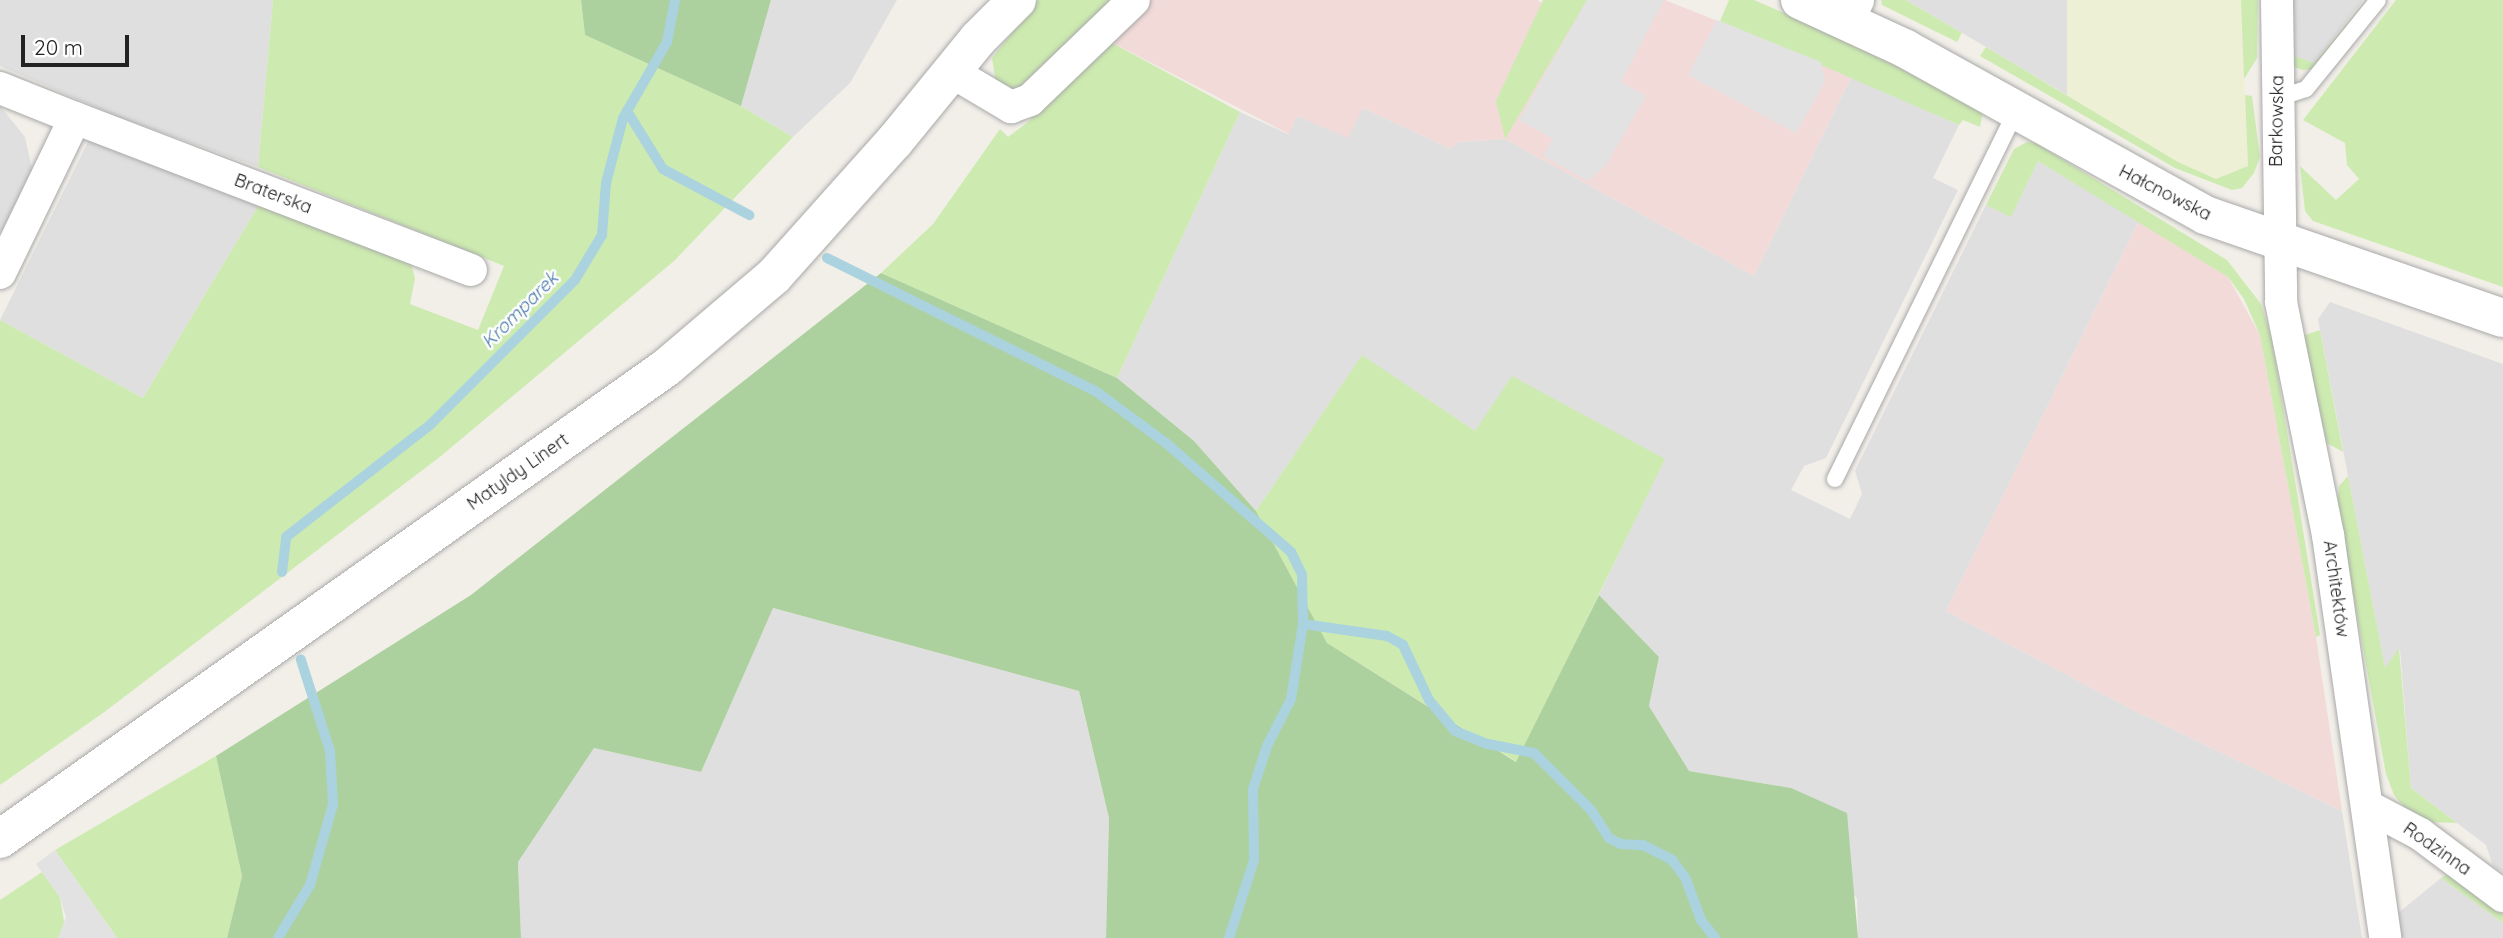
<!DOCTYPE html>
<meta charset="utf-8">
<style>
body{margin:0}
#map{position:relative;width:2503px;height:938px;overflow:hidden;background:#f2efe9;font-family:Quicksand,sans-serif}
div>[style]{position:absolute}
.residential>*{inset:0;background:#e0dfdf}
.commercial>*{inset:0;background:#f2dad9}
.farmland>*{inset:0;background:#eef0d5}
.grass>*{inset:0;background:#cdebb0}
.forest>*{inset:0;background:#add19e}
.parking>*{inset:0;background:#e2e2e2}
.stream>*{height:10px;margin:-5px;padding:0 5px;transform-origin:5px;border-radius:5px;background:#aad3df}
.roads{filter:drop-shadow(0 0 2px #a9a9a9) drop-shadow(0 0 2px #a9a9a9)}
.service>*{height:16px;margin:-8px;padding:0 8px;transform-origin:8px;border-radius:8px;background:#fff}
.minor>*{height:32px;margin:-16px;padding:0 16px;transform-origin:16px;border-radius:16px;background:#fff}
.tertiary>*{height:38px;margin:-19px;padding:0 19px;transform-origin:19px;border-radius:19px;background:#fff}
span{translate:-50% -50%;white-space:nowrap;text-align:center;line-height:1.15;-webkit-text-stroke:5px #fff;paint-order:stroke}
.street-label{font-size:18px;color:#222}
.water-label{font-size:19px;color:#4a7aab;font-style:italic}
.scale{position:absolute;left:21px;top:35px;width:108px;height:32px;box-sizing:border-box;border:4px solid #222;border-top:0;padding-left:9px;font-size:21px;line-height:24px;white-space:nowrap;color:#222;-webkit-text-stroke:5px #fff;paint-order:stroke}
</style>
<div id="map">
<div class="residential">
<div style="clip-path:polygon(0 0,273px 0,258px 167px,119px 117px,0 66px)"></div>
<div style="clip-path:polygon(771px 0,897px 0,850px 83px,793px 137px,741px 106px)"></div>
<div style="clip-path:polygon(1906px 0,2067px 0,2067px 95px,1986px 47px)"></div>
<div style="clip-path:polygon(2293px 0,2363px 0,2314px 63px,2293px 56px)"></div>
<div style="clip-path:polygon(1852px 75px,1959px 125px,1933px 178px,1958px 190px,1826px 458px,1804px 466px,1791px 490px,1850px 519px,1862px 494px,1855px 471px,1986px 205px,2011px 216px,2038px 161px,2139px 221px,1946px 611px,2133px 710px,2342px 811px,2362px 938px,1858px 938px,1857px 899px,1791px 788px,1689px 771px,1649px 706px,1659px 657px,1599px 595px,1664px 459px,1475px 431px,1362px 356px,1256px 511px,1194px 441px,1117px 378px,1240px 112px,1288px 134px,1297px 116px,1363px 108px,1451px 149px,1458px 142px,1505px 139px,1754px 276px)"></div>
<div style="clip-path:polygon(0 106px,25px 137px,32px 169px,0 234px)"></div>
<div style="clip-path:polygon(91px 136px,260px 203px,143px 398px,0 320px)"></div>
<div style="clip-path:polygon(2330px 302px,2503px 364px,2503px 873px,2493px 866px,2486px 845px,2411px 788px,2400px 650px,2385px 669px,2318px 319px)"></div>
<div style="clip-path:polygon(772px 608px,1079px 691px,1109px 818px,1106px 938px,521px 938px,518px 862px,594px 748px,701px 772px)"></div>
<div style="clip-path:polygon(2441px 878px,2503px 923px,2503px 938px,2400px 938px,2397px 914px)"></div>
</div>
<div class="commercial">
<div style="clip-path:polygon(1146px 0,1537px 0,1544px 4px,1547px 0,1665px 0,1852px 75px,1754px 276px,1505px 139px,1458px 142px,1451px 149px,1363px 108px,1348px 138px,1297px 116px,1289px 134px,1103px 38px)"></div>
<div style="clip-path:polygon(2139px 221px,2228px 277px,2260px 335px,2316px 637px,2342px 811px,2133px 710px,1946px 611px)"></div>
</div>
<div class="farmland">
<div style="clip-path:polygon(2067px 0,2241px 0,2248px 166px,2216px 179px,2178px 162px,2067px 95px)"></div>
</div>
<div class="grass">
<div style="clip-path:polygon(273px 0,581px 0,585px 35px,741px 106px,793px 137px,674px 261px,441px 456px,103px 713px,0 785px,0 320px,143px 398px,260px 203px,399px 253px,411px 264px,415px 278px,410px 304px,478px 330px,504px 266px,258px 167px)"></div>
<div style="clip-path:polygon(1038px 0,1119px 0,1015px 92px,996px 83px,992px 58px)"></div>
<div style="clip-path:polygon(1543px 0,1587px 0,1505px 139px,1496px 101px)"></div>
<div style="clip-path:polygon(1729px 0,1754px 0,1879px 54px,1983px 111px,1980px 127px,1963px 120px,1959px 125px,1720px 21px)"></div>
<div style="clip-path:polygon(1881px 0,1906px 0,1962px 33px,1957px 42px,1882px 5px)"></div>
<div style="clip-path:polygon(2241px 0,2258px 0,2257px 58px,2244px 79px)"></div>
<div style="clip-path:polygon(2293px 0,2294px 56px,2314px 63px,2367px 0,2314px 69px,2303px 70px,2294px 67px)"></div>
<div style="clip-path:polygon(2396px 0,2503px 0,2503px 287px,2313px 221px,2305px 211px,2300px 166px,2336px 200px,2359px 179px,2347px 165px,2345px 143px,2303px 120px)"></div>
<div style="clip-path:polygon(1103px 38px,1240px 112px,1117px 378px,881px 273px,933px 224px,1000px 129px,1008px 137px,1028px 122px)"></div>
<div style="clip-path:polygon(1986px 47px,2178px 162px,2216px 179px,2248px 166px,2245px 95px,2252px 96px,2260px 157px,2254px 173px,2242px 188px,2232px 190px,2175px 168px,1980px 56px)"></div>
<div style="clip-path:polygon(2027px 142px,2036px 143px,2227px 260px,2261px 304px,2272px 339px,2320px 635px,2316px 637px,2260px 335px,2244px 299px,2228px 277px,2038px 161px,2011px 217px,1986px 205px,2014px 149px)"></div>
<div style="clip-path:polygon(2320px 330px,2343px 452px,2327px 443px,2302px 336px)"></div>
<div style="clip-path:polygon(1362px 355px,1475px 431px,1512px 376px,1665px 459px,1517px 762px,1327px 643px,1256px 511px)"></div>
<div style="clip-path:polygon(2348px 476px,2385px 668px,2399px 648px,2411px 788px,2457px 823px,2427px 822px,2407px 810px,2394px 795px,2386px 774px,2337px 506px,2339px 486px)"></div>
<div style="clip-path:polygon(216px 756px,242px 876px,227px 938px,117px 938px,55px 850px)"></div>
<div style="clip-path:polygon(2454px 870px,2503px 908px,2503px 923px,2441px 878px)"></div>
<div style="clip-path:polygon(42px 872px,60px 897px,65px 928px,58px 938px,0 938px,0 900px)"></div>
</div>
<div class="forest">
<div style="clip-path:polygon(581px 0,771px 0,741px 106px,585px 35px)"></div>
<div style="clip-path:polygon(881px 273px,1117px 378px,1194px 441px,1256px 511px,1327px 643px,1516px 762px,1599px 595px,1659px 657px,1649px 706px,1689px 771px,1791px 788px,1847px 813px,1858px 938px,1106px 938px,1109px 818px,1079px 691px,773px 608px,701px 772px,594px 748px,518px 862px,521px 938px,227px 938px,242px 876px,216px 756px,471px 595px)"></div>
</div>
<div class="parking">
<div style="clip-path:polygon(1587px 0,1664px 0,1621px 82px,1646px 96px,1606px 165px,1588px 181px,1543px 156px,1553px 139px,1519px 120px)"></div>
<div style="clip-path:polygon(1717px 20px,1821px 62px,1825px 82px,1796px 133px,1688px 75px)"></div>
<div style="clip-path:polygon(55px 850px,117px 938px,58px 938px,66px 917px,60px 897px,36px 864px)"></div>
</div>
<div class="stream">
<div style="left:627px;top:111px;width:68px;rotate:58.2deg"></div>
<div style="left:663px;top:169px;width:98px;rotate:28.1deg"></div>
<div style="left:827px;top:258px;width:301px;rotate:26.4deg"></div>
<div style="left:1097px;top:392px;width:86px;rotate:36.5deg"></div>
<div style="left:1166px;top:443px;width:166px;rotate:41.1deg"></div>
<div style="left:1291px;top:552px;width:25px;rotate:64deg"></div>
<div style="left:1302px;top:575px;width:49px;rotate:88.8deg"></div>
<div style="left:1303px;top:624px;width:85px;rotate:8.1deg"></div>
<div style="left:1387px;top:636px;width:18px;rotate:29deg"></div>
<div style="left:1403px;top:645px;width:61px;rotate:64.7deg"></div>
<div style="left:1429px;top:700px;width:40px;rotate:50deg"></div>
<div style="left:1455px;top:731px;width:35px;rotate:22deg"></div>
<div style="left:1488px;top:744px;width:47px;rotate:11.1deg"></div>
<div style="left:1534px;top:753px;width:81px;rotate:45deg"></div>
<div style="left:1591px;top:810px;width:33px;rotate:57deg"></div>
<div style="left:1609px;top:838px;width:13px;rotate:27deg"></div>
<div style="left:1621px;top:844px;width:22px;rotate:3deg"></div>
<div style="left:1643px;top:845px;width:33px;rotate:27deg"></div>
<div style="left:1672px;top:860px;width:21px;rotate:53deg"></div>
<div style="left:1685px;top:877px;width:46px;rotate:69.6deg"></div>
<div style="left:1701px;top:920px;width:23px;rotate:52deg"></div>
<div style="left:282px;top:572px;width:35px;rotate:-83deg"></div>
<div style="left:286px;top:537px;width:182px;rotate:-37.9deg"></div>
<div style="left:430px;top:425px;width:205px;rotate:-45deg"></div>
<div style="left:575px;top:280px;width:52px;rotate:-59deg"></div>
<div style="left:602px;top:235px;width:52px;rotate:-85.6deg"></div>
<div style="left:606px;top:183px;width:67px;rotate:-75.3deg"></div>
<div style="left:623px;top:118px;width:88px;rotate:-59.9deg"></div>
<div style="left:667px;top:42px;width:43px;rotate:-79.2deg"></div>
<div style="left:278px;top:938px;width:62px;rotate:-58.9deg"></div>
<div style="left:310px;top:885px;width:84px;rotate:-74.1deg"></div>
<div style="left:333px;top:804px;width:53px;rotate:-93.2deg"></div>
<div style="left:330px;top:751px;width:96px;rotate:-107.7deg"></div>
<div style="left:1229px;top:938px;width:82px;rotate:-72.2deg"></div>
<div style="left:1254px;top:860px;width:71px;rotate:-90.8deg"></div>
<div style="left:1253px;top:789px;width:45px;rotate:-72deg"></div>
<div style="left:1267px;top:746px;width:53px;rotate:-62.9deg"></div>
<div style="left:1291px;top:699px;width:76px;rotate:-80.9deg"></div>
</div>
<div class="roads">
<div class="service">
<div style="left:2278px;top:98px;width:29px;rotate:-18deg"></div>
<div style="left:2306px;top:89px;width:114px;rotate:-51deg"></div>
<div style="left:1835px;top:479px;width:410px;rotate:-63.8deg"></div>
</div>
<div class="minor">
<div style="left:2277px;top:0;width:302px;rotate:89.2deg"></div>
<div style="left:2281px;top:302px;width:238px;rotate:78.6deg"></div>
<div style="left:2328px;top:535px;width:407px;rotate:81.9deg"></div>
<div style="left:1848px;top:20px;width:22px;rotate:-63deg"></div>
<div style="left:952px;top:72px;width:69px;rotate:30.7deg"></div>
<div style="left:1011px;top:107px;width:20px;rotate:-20deg"></div>
<div style="left:1030px;top:100px;width:144px;rotate:-43.9deg"></div>
<div style="left:0;top:88px;width:81px;rotate:21.8deg"></div>
<div style="left:75px;top:118px;width:172px;rotate:115.8deg"></div>
<div style="left:75px;top:118px;width:424px;rotate:21deg"></div>
<div style="left:2367px;top:806px;width:60px;rotate:27.8deg"></div>
<div style="left:2420px;top:834px;width:104px;rotate:36.8deg"></div>
</div>
<div class="tertiary">
<div style="left:1800px;top:0;width:117px;rotate:24.8deg"></div>
<div style="left:1906px;top:49px;width:342px;rotate:29deg"></div>
<div style="left:2205px;top:215px;width:315px;rotate:19.1deg"></div>
<div style="left:0;top:839px;width:817px;rotate:-35.28deg"></div>
<div style="left:667px;top:367px;width:140px;rotate:-40.4deg"></div>
<div style="left:774px;top:276px;width:180px;rotate:-48.2deg"></div>
<div style="left:894px;top:142px;width:133px;rotate:-50.8deg"></div>
<div style="left:978px;top:39px;width:55px;rotate:-45deg"></div>
</div>
</div>
<div class="street-label">
<span style="left:2277px;top:121px;rotate:-89deg">Barkowska</span>
<span style="left:2165px;top:193px;rotate:27deg">Hałcnowska</span>
<span style="left:273px;top:194px;rotate:21deg">Braterska</span>
<span style="left:518px;top:472px;rotate:-35deg">Matyldy Linert</span>
<span style="left:2336px;top:589px;rotate:82deg">Architektów</span>
<span style="left:2437px;top:849px;rotate:35deg">Rodzinna</span>
</div>
<div class="water-label">
<span style="left:520px;top:310px;rotate:-45deg">Kromparek</span>
</div>
<div class="scale">20 m</div>
</div>
